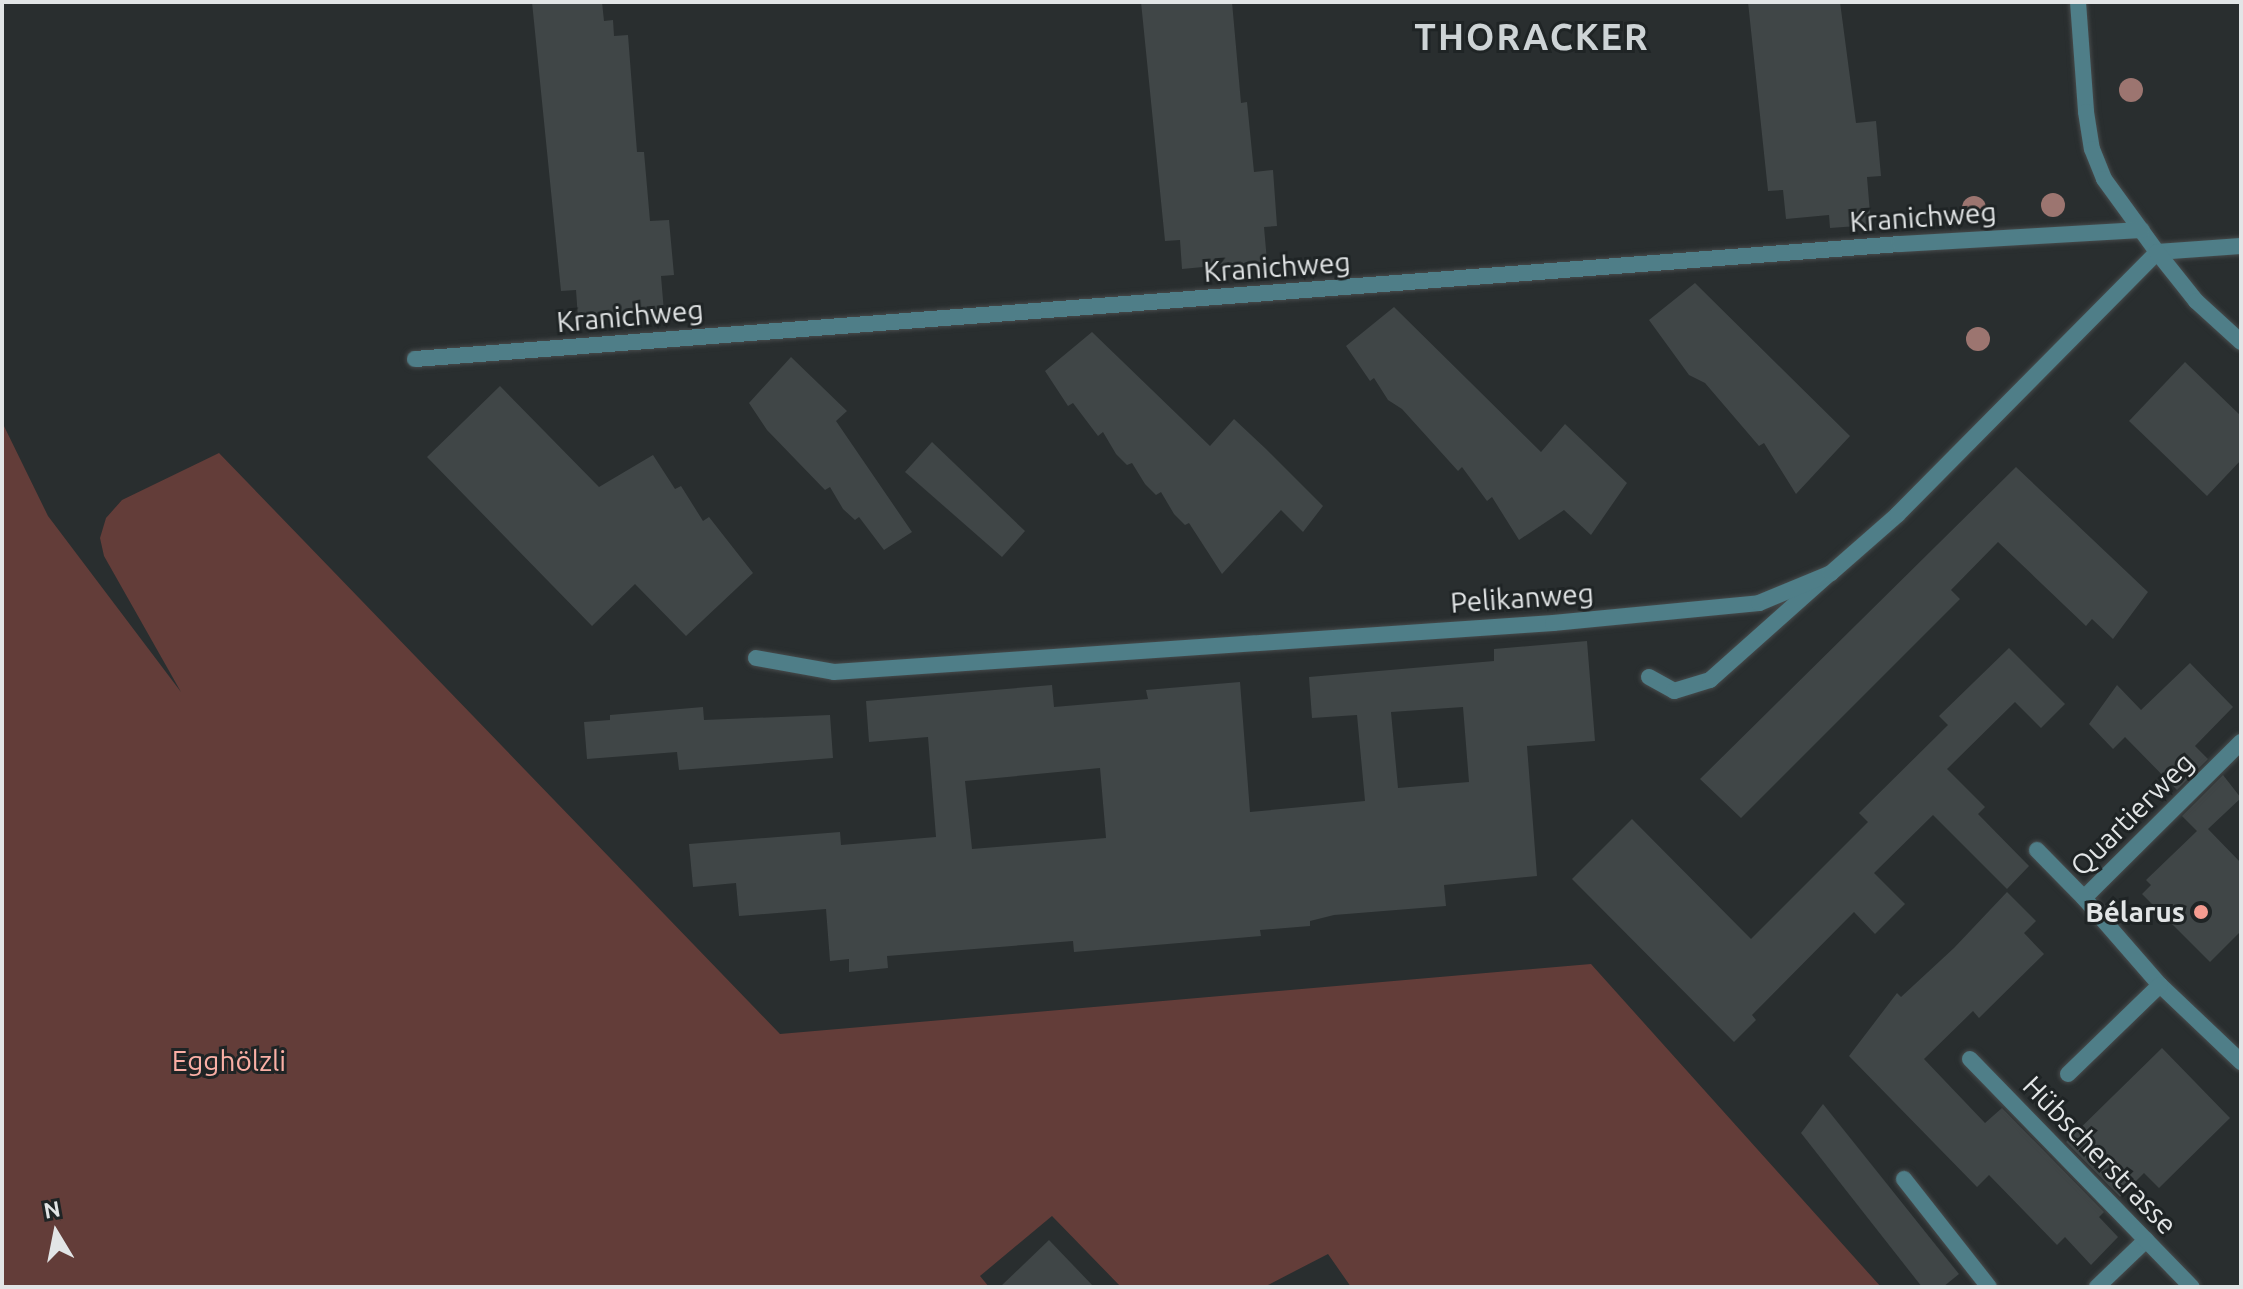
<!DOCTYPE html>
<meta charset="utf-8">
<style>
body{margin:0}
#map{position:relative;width:2243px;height:1289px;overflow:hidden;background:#292e2f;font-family:Ubuntu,sans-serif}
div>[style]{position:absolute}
.green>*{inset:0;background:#633d39}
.building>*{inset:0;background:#404647}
.roads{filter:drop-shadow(0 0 2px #474b4c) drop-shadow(0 0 2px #474b4c)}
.service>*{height:16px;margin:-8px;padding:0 8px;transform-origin:8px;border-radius:8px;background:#4f7e88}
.minor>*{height:16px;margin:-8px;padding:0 8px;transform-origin:8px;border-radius:8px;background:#4f7e88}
.trees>*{width:24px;height:24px;margin:-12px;border-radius:50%;background:#9c7570}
.dots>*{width:22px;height:22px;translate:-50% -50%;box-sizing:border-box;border:4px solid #1f2425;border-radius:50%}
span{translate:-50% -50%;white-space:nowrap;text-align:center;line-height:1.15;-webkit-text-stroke:6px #1f2425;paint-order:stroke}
.street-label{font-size:28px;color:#e2e5e6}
.poi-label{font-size:28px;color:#e2e5e6;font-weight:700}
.right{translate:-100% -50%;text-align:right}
.park-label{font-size:28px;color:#faafa5}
.district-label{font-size:36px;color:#ced4d6;font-weight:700;letter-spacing:2px}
.frame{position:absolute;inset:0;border:4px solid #e2e5e6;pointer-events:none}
.north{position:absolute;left:16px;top:1193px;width:80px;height:80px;-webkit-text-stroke:6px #1f2425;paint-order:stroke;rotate:350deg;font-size:22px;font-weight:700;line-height:32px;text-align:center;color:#e2e5e6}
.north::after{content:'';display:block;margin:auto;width:28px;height:36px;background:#e2e5e6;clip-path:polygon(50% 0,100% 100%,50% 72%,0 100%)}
</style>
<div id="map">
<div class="green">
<div style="clip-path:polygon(2px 422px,48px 516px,181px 692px,104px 556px,100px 538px,106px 518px,122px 500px,219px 453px,780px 1034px,1591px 964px,1881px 1287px,1351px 1287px,1328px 1254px,1264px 1287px,1121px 1287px,1052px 1216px,980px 1276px,989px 1287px,2px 1287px)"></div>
</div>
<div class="building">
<div style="clip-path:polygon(532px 2px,602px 2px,604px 21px,613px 20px,614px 36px,628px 35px,637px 152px,644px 152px,650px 221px,669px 220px,674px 275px,661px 276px,664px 312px,578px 318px,576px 290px,561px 291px)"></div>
<div style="clip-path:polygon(1141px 2px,1232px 2px,1241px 103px,1247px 102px,1254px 172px,1273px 170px,1277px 226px,1264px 227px,1267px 261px,1182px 269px,1180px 240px,1165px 241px)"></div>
<div style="clip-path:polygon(1748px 2px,1840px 2px,1856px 123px,1876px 121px,1881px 176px,1867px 177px,1871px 225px,1830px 228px,1829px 215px,1786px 219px,1783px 190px,1768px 191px)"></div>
<div style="clip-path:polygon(1695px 283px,1850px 436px,1796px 494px,1764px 443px,1759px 446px,1705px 383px,1689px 375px,1649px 320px)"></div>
<div style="clip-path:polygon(1394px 307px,1541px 452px,1565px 424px,1627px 483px,1591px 535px,1564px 510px,1519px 540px,1492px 497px,1487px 501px,1462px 467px,1458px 471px,1402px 409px,1388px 400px,1374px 378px,1370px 381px,1346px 346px)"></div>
<div style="clip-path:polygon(1092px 332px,1210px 446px,1234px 419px,1266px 449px,1323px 506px,1303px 532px,1281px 510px,1222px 574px,1189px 523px,1185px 525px,1174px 514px,1161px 492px,1156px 495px,1145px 484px,1132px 463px,1127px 465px,1116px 454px,1103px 432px,1098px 436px,1073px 403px,1068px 406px,1045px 371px)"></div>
<div style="clip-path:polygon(791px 357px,847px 411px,836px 421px,912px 532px,884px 550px,859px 517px,855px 520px,843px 509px,830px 487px,825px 490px,767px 430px,749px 403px)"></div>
<div style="clip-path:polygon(2185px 362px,2241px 416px,2241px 460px,2207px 496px,2129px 421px)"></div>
<div style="clip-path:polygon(500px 386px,599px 487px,653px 455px,675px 489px,681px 486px,703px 521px,709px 517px,753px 573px,686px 636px,635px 584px,592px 626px,427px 457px)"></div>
<div style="clip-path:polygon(932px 442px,1025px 531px,1002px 557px,905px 472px)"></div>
<div style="clip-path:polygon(2016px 467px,2148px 592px,2113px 639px,2092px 619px,2086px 626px,1998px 542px,1951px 590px,1960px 599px,1741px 818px,1700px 779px)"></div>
<div style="clip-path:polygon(evenodd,1587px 641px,1595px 741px,1527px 746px,1537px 876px,1444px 885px,1446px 906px,1334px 915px,1310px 921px,1310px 926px,1260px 930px,1261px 936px,1074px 952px,1073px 941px,887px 956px,888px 968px,849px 972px,849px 959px,830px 961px,826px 909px,739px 916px,736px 883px,693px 887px,689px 844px,840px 832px,841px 845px,936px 837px,928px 737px,869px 742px,866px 701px,1052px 685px,1054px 707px,1148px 699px,1146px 690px,1240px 682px,1250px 812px,1365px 801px,1357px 715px,1312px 718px,1309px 677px,1494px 661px,1494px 649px,1587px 641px,1463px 707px,1469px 782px,1398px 788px,1391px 712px,1463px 707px,1587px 641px,1100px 768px,1106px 838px,972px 849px,965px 781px,1100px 768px)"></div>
<div style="clip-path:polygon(2009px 648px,2065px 704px,2041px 728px,2015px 702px,1947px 769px,1985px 807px,1978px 814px,2029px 866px,2007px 889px,1933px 815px,1874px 873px,1905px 904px,1875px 934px,1854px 912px,1752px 1015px,1756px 1020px,1734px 1042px,1572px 879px,1632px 819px,1751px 939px,1868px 822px,1859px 813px,1948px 725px,1939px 716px)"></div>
<div style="clip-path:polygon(2190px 663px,2233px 707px,2195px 746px,2208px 759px,2177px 790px,2125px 737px,2113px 749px,2089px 724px,2117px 685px,2141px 710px)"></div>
<div style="clip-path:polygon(703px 707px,704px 720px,830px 715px,833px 758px,679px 770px,677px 752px,587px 759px,584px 722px,610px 720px,610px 715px)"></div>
<div style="clip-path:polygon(2223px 775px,2241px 798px,2208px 829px,2241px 863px,2241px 931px,2210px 962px,2142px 894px,2151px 885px,2146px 880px,2197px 831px,2182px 816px)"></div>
<div style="clip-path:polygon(2007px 892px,2036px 921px,2024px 933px,2044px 954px,1979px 1018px,1973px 1011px,1924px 1059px,1985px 1123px,2002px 1108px,2104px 1212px,2099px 1217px,2118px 1237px,2091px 1265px,2065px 1237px,2057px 1245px,1989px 1175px,1977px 1187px,1849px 1056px,1897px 993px,1901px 997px,1954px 948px)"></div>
<div style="clip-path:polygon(2162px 1048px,2230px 1118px,2159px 1188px,2144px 1173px,2120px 1197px,2066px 1142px)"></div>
<div style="clip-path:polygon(1823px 1104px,1959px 1274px,1943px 1287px,1922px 1287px,1801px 1133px)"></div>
<div style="clip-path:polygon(1049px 1240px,1094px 1287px,1000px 1287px)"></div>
</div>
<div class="roads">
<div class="service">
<div style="left:1649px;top:677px;width:29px;rotate:29deg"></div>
<div style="left:1674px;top:691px;width:38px;rotate:-17deg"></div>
<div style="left:1710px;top:680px;width:159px;rotate:-41.7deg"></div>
<div style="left:1904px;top:1179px;width:137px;rotate:51.8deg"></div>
<div style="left:2097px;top:1287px;width:68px;rotate:-43.8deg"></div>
</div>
<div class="minor">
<div style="left:2078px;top:2px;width:110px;rotate:85.8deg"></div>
<div style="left:2086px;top:112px;width:37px;rotate:81deg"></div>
<div style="left:2092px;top:149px;width:32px;rotate:68deg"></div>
<div style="left:2104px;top:179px;width:90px;rotate:54deg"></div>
<div style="left:2157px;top:252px;width:84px;rotate:-4.1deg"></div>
<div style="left:415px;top:359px;width:1489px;rotate:-4.43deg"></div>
<div style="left:1900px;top:244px;width:242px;rotate:-3.3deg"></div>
<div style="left:756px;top:658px;width:79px;rotate:10.2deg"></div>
<div style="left:834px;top:672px;width:721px;rotate:-3.9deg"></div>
<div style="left:1553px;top:623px;width:207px;rotate:-5.5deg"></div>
<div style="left:1759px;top:603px;width:78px;rotate:-22.6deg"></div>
<div style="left:1831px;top:573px;width:88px;rotate:-41.3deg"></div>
<div style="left:1897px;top:515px;width:370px;rotate:-45.3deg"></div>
<div style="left:2157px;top:252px;width:63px;rotate:51.5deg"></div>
<div style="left:2196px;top:301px;width:61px;rotate:42.3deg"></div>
<div style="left:2241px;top:742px;width:221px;rotate:135.2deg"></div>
<div style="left:2084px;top:898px;width:116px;rotate:48.9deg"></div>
<div style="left:2160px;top:985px;width:112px;rotate:43.5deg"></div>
<div style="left:2037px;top:850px;width:67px;rotate:45.6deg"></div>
<div style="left:1970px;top:1059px;width:318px;rotate:45.8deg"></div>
<div style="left:2068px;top:1074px;width:128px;rotate:-44.1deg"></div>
</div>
</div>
<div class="trees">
<div style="left:2131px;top:90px"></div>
<div style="left:2053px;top:205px"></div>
<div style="left:1974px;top:208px"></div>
<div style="left:1978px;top:339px"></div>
</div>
<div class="dots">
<div style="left:2201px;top:912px;background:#f59c91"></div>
</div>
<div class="street-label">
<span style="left:1923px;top:217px;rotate:-4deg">Kranichweg</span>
<span style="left:1277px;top:267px;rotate:-4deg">Kranichweg</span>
<span style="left:630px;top:316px;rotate:-5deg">Kranichweg</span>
<span style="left:1522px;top:598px;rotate:-4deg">Pelikanweg</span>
<span style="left:2132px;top:814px;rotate:-45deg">Quartierweg</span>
<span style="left:2100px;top:1155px;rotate:46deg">Hübscherstrasse</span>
</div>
<div class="poi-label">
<span class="right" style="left:2185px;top:912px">Bélarus</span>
</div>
<div class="park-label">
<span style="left:229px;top:1061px">Egghölzli</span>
</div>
<div class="district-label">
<span style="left:1532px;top:37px">THORACKER</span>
</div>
<div class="frame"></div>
<div class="north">N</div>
</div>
